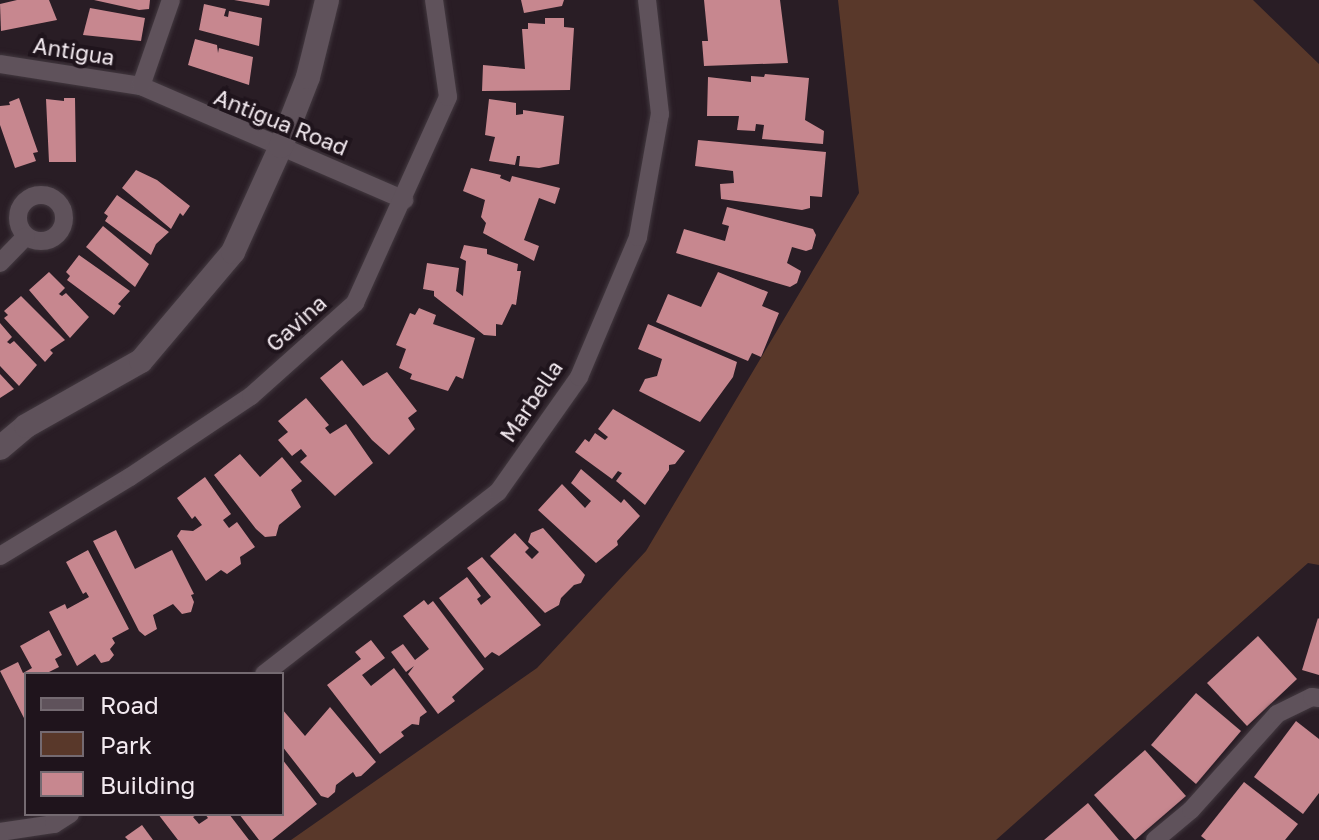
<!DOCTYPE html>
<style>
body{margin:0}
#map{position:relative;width:1319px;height:840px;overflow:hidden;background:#291d25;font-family:"Golos Text",sans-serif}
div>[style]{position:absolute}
.green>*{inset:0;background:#59382a}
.building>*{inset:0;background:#c7878f}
.roads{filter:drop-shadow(0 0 2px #433940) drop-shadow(0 0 2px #433940)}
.street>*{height:18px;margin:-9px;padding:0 9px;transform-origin:9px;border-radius:9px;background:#5f525b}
.street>.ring{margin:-9px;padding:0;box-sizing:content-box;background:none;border:18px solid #5f525b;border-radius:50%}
.secondary>*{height:24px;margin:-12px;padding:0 12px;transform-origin:12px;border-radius:12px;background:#5f525b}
span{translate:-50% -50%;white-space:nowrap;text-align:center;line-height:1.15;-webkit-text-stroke:8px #1f141c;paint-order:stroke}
.street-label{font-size:22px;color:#f3eaf0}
.legend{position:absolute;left:24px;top:672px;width:260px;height:144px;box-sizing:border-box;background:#1f141c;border:2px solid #746a71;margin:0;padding:10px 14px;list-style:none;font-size:24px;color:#f3eaf0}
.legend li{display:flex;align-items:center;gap:16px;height:40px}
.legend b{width:40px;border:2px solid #746a71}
</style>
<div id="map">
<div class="green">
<div style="clip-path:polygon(838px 0,1253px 0,1319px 64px,1319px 565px,1308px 563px,996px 840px,291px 840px,537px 668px,646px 551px,859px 193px)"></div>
</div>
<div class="building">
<div style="clip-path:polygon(17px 0,49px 0,57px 20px,1px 31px,0 4px)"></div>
<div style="clip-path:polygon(94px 0,150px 0,149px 9px,139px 10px)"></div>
<div style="clip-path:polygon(234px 0,270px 0,269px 6px)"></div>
<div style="clip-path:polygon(521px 0,564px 0,562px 6px,524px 13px)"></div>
<div style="clip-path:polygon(704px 0,780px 0,788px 63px,704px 66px,702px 41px,708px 41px)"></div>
<div style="clip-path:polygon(204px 4px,226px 9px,224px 16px,228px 17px,229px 11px,262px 18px,259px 46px,199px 30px)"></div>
<div style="clip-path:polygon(90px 8px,145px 18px,141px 41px,83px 35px)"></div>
<div style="clip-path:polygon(545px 18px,564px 18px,564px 27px,574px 28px,570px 90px,482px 91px,483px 65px,525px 69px,522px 29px,528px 29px,528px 23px,545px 24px)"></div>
<div style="clip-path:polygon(195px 39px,217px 45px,218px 53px,219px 48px,253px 57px,249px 85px,188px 65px)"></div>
<div style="clip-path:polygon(765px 74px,809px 78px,805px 120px,824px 131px,823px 144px,762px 139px,764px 125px,756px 124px,755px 131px,737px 130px,739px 116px,707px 116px,708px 77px,751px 82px,751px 76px,764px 77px)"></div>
<div style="clip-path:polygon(19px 98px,38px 152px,33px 153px,36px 161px,15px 168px,0 125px,0 106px,10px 105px,9px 102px)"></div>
<div style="clip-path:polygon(64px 98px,75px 98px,76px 162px,49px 162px,46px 99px,64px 101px)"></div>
<div style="clip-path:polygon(489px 99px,516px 103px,516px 115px,523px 114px,523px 110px,564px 116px,559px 164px,539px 168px,519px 166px,520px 156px,517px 156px,515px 165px,489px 161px,495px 137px,485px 135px)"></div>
<div style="clip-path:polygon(698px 140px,826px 152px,822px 197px,810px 196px,810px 208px,802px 210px,721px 199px,720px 184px,734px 183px,733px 171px,695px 166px)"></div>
<div style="clip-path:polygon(471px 168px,501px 175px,500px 178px,510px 182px,512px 176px,560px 188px,555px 204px,539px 198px,524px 240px,539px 246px,534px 261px,483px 233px,486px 223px,481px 217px,485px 200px,463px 191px)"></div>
<div style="clip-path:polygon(136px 170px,157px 180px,190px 206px,183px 216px,180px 213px,171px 229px,122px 188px)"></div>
<div style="clip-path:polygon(117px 195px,169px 232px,156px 244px,151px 255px,105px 221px,108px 216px,104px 213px)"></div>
<div style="clip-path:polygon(727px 207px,813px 229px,816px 235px,812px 249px,806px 251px,792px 247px,787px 263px,801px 271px,797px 283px,790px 287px,676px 253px,684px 229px,725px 241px,729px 226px,722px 224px)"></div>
<div style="clip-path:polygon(103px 226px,149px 264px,135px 287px,86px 247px)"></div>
<div style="clip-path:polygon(464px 245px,487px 249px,487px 254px,518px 264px,517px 271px,521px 271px,516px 305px,512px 304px,502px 325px,496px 324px,496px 336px,484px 335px,434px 296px,434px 291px,423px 289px,427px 263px,459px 268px,456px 291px,463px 296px,466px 261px,460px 258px)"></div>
<div style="clip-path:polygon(79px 255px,130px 291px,118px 304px,121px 306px,114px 315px,67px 280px,70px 276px,66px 272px)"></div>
<div style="clip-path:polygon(49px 272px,65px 288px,59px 294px,62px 296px,66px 293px,89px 317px,70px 338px,29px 290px)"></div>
<div style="clip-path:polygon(718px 272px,768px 292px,762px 306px,779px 313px,761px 357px,752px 353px,748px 361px,656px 322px,668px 294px,701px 307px)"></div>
<div style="clip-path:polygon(21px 296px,65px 340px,50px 350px,53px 353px,45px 362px,4px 318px,8px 315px,4px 311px)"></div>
<div style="clip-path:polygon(419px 308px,436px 315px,433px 324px,475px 338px,463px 379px,456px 376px,448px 391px,410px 379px,412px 374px,399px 368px,406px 349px,396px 345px,410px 313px,415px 315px)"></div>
<div style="clip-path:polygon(0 323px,12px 337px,7px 342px,10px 344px,14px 341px,37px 365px,19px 386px,0 366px)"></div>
<div style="clip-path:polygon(648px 324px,737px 362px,733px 377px,700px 422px,639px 391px,645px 379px,657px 376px,662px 359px,638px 349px)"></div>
<div style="clip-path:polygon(342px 360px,363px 386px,387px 372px,417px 411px,408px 418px,415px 429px,389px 455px,372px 440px,320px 378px)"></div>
<div style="clip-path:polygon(0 374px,14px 389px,0 398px)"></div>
<div style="clip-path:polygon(306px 398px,329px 425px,325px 428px,330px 434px,346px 424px,373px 463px,335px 496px,300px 462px,307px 456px,301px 449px,292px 456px,278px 440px,288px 432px,278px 421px)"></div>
<div style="clip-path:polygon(613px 409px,685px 451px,675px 464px,669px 465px,669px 470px,645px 505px,616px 481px,622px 473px,618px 471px,612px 479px,575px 452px,585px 439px,589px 442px,595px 433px,605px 440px,608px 437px,598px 429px)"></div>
<div style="clip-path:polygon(240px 454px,260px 477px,282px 457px,302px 481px,291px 490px,301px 507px,279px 525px,276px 536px,265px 537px,256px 529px,214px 475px)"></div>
<div style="clip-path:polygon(581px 469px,621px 503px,624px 499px,640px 516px,617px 541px,618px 545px,596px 563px,538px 510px,562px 484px,585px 508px,591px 501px,571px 483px)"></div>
<div style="clip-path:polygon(205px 477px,231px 514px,223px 520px,229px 528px,237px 522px,255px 547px,240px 557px,241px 564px,227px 574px,221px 570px,206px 581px,177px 536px,181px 530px,193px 531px,202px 525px,195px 516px,192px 519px,177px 498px)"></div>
<div style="clip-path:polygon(543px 528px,585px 575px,581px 583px,574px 585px,561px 598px,559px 605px,545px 613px,490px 556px,515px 533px,529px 548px,525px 552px,532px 559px,539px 552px,528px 542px,531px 533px)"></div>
<div style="clip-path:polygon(116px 530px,135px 569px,172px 550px,194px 594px,191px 595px,194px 602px,191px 612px,182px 614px,173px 604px,153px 615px,157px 629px,145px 636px,139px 631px,93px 541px)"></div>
<div style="clip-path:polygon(88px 550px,129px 629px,112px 638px,115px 643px,110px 649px,114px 655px,109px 661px,101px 663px,95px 654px,77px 666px,49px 612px,65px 604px,67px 609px,89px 597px,86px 592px,83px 594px,66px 562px)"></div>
<div style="clip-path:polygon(482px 557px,541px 625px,499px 656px,492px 652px,485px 658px,439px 598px,467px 577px,481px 596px,477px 599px,481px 605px,491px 597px,467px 568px)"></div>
<div style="clip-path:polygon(424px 600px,428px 605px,433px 601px,484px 669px,452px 697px,455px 701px,438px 714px,408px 674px,414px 666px,406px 672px,391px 652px,403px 644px,415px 660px,429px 649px,403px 616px)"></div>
<div style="clip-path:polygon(1318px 618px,1319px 619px,1319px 675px,1302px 670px)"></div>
<div style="clip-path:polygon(49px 630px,62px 655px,55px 659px,59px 667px,45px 674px,26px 674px,26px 722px,0 671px,18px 662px,23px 673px,32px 668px,20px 646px)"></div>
<div style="clip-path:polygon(1258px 636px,1297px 679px,1247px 726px,1207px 683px)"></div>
<div style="clip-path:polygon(371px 640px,385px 658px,362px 675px,371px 686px,394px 668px,427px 712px,420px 717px,419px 725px,412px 724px,401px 732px,404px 736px,380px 754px,327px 685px,361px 659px,355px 652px)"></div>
<div style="clip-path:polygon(1196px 693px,1241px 731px,1196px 784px,1151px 745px)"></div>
<div style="clip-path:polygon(330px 707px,376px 762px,361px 776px,356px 777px,353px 772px,336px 785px,335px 792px,328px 798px,321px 796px,282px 746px,282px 709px,305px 736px)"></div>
<div style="clip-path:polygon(1296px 721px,1319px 739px,1319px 793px,1303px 814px,1254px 777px)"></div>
<div style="clip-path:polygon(1145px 750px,1186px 796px,1135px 840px,1094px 795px)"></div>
<div style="clip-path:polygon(282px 759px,317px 804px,272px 840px,259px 840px,239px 814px,282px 814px)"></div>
<div style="clip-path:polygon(1244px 782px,1298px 824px,1285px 840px,1206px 840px,1201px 836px)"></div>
<div style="clip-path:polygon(1088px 803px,1119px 840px,1044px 840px)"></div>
<div style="clip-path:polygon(158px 814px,198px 814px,193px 817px,199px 824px,208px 818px,205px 814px,229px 814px,249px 840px,178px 840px)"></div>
<div style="clip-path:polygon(142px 825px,153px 840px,128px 840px,125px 837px)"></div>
</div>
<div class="roads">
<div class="street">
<div style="left:0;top:64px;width:143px;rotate:8.9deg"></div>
<div style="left:141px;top:86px;width:287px;rotate:23.4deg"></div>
<div style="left:141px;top:86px;width:91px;rotate:-70.8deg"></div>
<div class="ring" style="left:18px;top:195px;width:28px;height:28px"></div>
<div style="left:0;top:263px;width:37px;rotate:-46deg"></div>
<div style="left:0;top:556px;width:152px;rotate:-31.3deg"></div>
<div style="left:130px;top:477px;width:146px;rotate:-33.8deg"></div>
<div style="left:251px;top:396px;width:140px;rotate:-41.8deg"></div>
<div style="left:355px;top:303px;width:226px;rotate:-65.7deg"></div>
<div style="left:448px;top:97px;width:98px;rotate:-98.2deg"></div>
<div style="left:264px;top:674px;width:296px;rotate:-37.9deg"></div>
<div style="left:498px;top:492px;width:141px;rotate:-54.8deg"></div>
<div style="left:579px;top:377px;width:152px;rotate:-67.1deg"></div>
<div style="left:638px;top:237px;width:125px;rotate:-79.9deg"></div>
<div style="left:660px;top:114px;width:115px;rotate:-96.5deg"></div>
<div style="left:0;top:832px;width:55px;rotate:-8.4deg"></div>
<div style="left:54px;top:824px;width:19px;rotate:-32deg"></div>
<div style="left:1155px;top:840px;width:47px;rotate:-39.8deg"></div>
<div style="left:1191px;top:810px;width:129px;rotate:-48.1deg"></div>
<div style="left:1277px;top:714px;width:39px;rotate:-26deg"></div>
<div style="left:1312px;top:697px;width:7px;rotate:8deg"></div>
</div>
<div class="secondary">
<div style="left:0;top:448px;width:34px;rotate:-40deg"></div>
<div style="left:26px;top:426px;width:132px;rotate:-29.5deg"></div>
<div style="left:141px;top:361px;width:143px;rotate:-49.8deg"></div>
<div style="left:233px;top:252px;width:116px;rotate:-65.6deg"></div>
<div style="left:281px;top:146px;width:74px;rotate:-68.6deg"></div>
<div style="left:308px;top:77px;width:79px;rotate:-76.1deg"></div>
</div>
</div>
<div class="street-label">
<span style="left:74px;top:51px;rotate:9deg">Antigua</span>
<span style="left:281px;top:122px;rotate:22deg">Antigua Road</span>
<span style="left:296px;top:323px;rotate:-42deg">Gavina</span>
<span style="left:531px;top:401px;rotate:-56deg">Marbella</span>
</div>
<ul class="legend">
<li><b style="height:10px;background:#5f525b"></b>Road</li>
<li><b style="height:22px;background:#59382a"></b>Park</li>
<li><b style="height:22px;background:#c7878f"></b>Building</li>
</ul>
</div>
